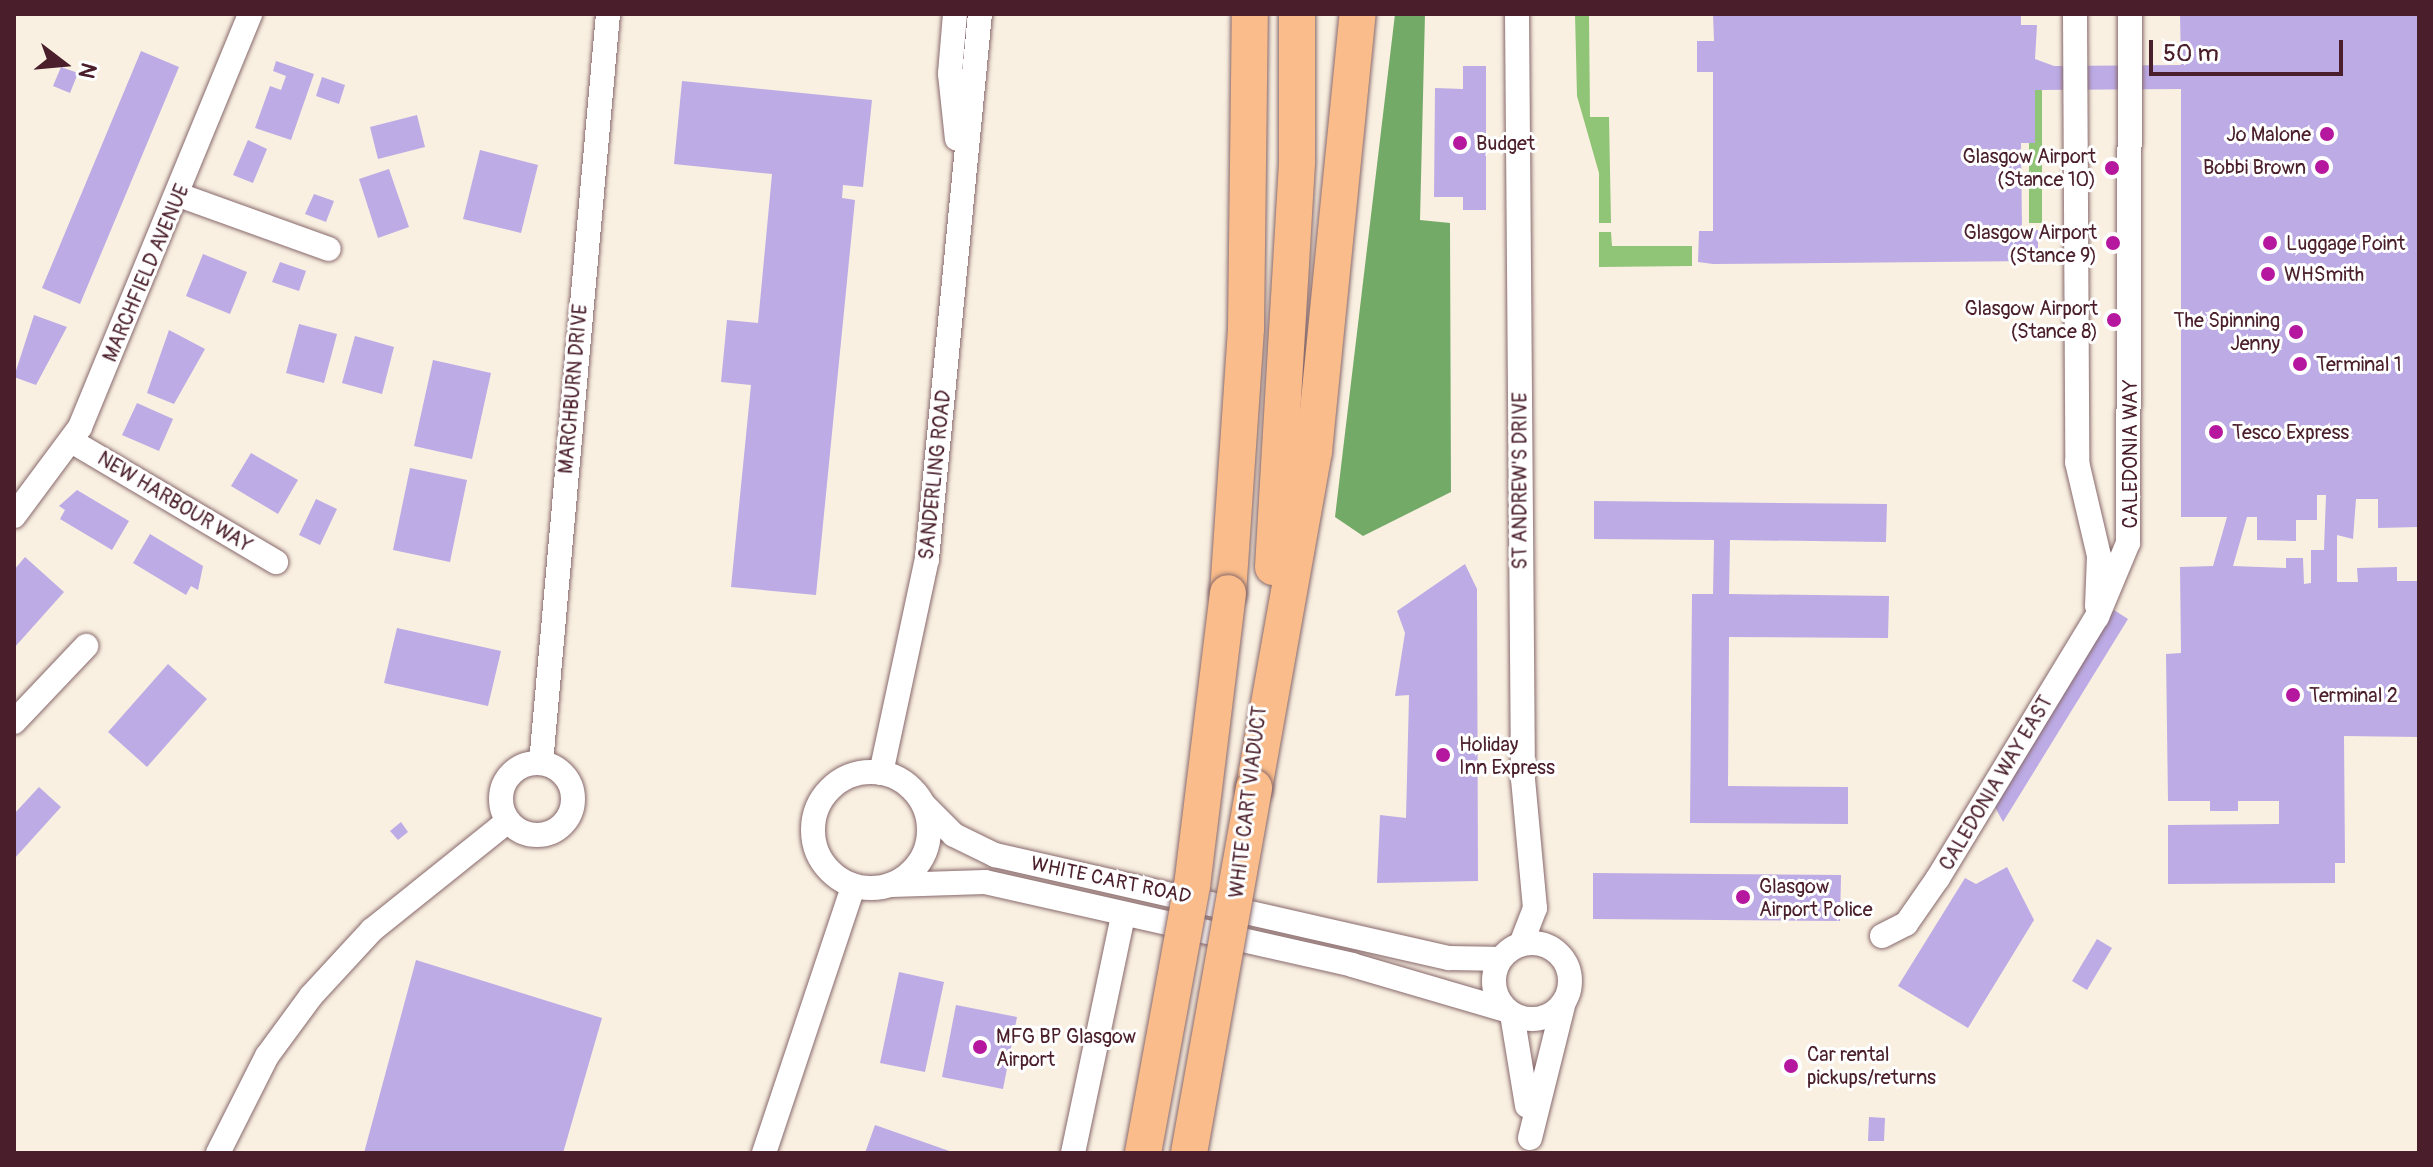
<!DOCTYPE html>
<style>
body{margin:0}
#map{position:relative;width:2433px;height:1167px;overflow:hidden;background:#f9f0e1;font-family:Pangolin,sans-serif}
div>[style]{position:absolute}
.green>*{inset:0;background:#90c476}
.forest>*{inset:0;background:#74aa67}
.building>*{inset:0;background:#bcabe5}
.roads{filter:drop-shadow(0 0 2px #87686b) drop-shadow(0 0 2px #87686b)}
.minor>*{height:24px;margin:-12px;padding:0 12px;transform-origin:12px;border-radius:12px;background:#fff}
.minor>.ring{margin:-12px;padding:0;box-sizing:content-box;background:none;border:24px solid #fff;border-radius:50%}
.highway>*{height:36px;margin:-18px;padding:0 18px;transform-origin:18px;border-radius:18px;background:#f9bc8a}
.bridges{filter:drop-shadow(0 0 2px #87686b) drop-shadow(0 0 2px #87686b)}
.highway-bridge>*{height:36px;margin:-18px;padding:0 18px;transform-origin:18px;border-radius:18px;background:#f9bc8a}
.dots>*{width:22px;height:22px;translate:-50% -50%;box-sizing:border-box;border:4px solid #fff;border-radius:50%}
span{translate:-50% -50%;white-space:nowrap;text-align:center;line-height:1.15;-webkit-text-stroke:6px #fff;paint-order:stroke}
.poi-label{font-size:20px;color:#4a1f2b}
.right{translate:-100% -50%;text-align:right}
.left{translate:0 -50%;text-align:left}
.street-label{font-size:20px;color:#4a1f2b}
.frame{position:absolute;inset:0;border:16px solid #4a1f2b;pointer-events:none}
.north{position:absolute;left:24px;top:24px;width:80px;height:80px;-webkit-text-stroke:6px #fff;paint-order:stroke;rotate:106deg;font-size:22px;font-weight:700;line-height:32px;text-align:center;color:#4a1f2b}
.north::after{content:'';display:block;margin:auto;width:28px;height:36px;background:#4a1f2b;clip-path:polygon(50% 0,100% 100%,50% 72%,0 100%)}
.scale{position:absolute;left:2149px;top:40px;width:194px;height:36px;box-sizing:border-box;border:4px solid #4a1f2b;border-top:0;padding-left:10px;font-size:24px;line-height:28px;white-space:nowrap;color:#4a1f2b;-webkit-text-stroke:6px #fff;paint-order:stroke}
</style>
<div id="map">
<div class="green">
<div style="clip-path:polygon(1575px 14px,1589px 14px,1590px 117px,1609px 117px,1611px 223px,1599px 223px,1599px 173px,1577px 96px)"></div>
<div style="clip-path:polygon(2042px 89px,2042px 223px,2029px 223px,2029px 143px,2035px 142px,2035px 90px)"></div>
<div style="clip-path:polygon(1599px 232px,1611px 232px,1612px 246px,1692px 246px,1692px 266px,1599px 267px)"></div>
</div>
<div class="forest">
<div style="clip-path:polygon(1395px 14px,1425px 14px,1420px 220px,1450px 223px,1451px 492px,1363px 536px,1335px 517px)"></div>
</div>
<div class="building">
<div style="clip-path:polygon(evenodd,1713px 14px,2021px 14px,2021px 25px,2037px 25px,2035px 59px,2054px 66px,2181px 65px,2180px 14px,2419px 14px,2419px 527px,2378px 528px,2378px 499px,2356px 499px,2353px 539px,2337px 535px,2337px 582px,2358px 582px,2357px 568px,2397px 567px,2397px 581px,2419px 581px,2419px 737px,2344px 736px,2345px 863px,2335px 863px,2335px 883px,2168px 884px,2168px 825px,2279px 824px,2279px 801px,2238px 801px,2238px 811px,2210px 811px,2210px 801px,2168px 801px,2166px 654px,2181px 653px,2180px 567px,2213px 566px,2227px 517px,2181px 517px,2181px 89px,2035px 90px,2035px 143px,2021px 143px,2022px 230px,2038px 230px,2038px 261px,1713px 264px,1698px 262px,1699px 231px,1713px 231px,1713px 72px,1697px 72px,1697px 41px,1714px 41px,1713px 14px,2317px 495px,2326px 495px,2324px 550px,2311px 550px,2311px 583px,2304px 584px,2303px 558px,2286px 558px,2286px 568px,2233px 566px,2247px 517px,2257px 517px,2257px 540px,2296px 541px,2296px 520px,2317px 520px,2317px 495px)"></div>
<div style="clip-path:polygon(141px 51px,179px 67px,80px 304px,42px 288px)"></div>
<div style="clip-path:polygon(276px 61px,314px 74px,291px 140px,255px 128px,270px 86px,281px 90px,286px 76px,273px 71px)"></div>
<div style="clip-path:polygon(1463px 66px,1486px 66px,1486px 210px,1463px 210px,1463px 197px,1434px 197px,1435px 88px,1463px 89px)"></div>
<div style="clip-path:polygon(61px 67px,78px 73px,70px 93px,53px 86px)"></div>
<div style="clip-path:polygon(322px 77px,345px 85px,339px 104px,316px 96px)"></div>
<div style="clip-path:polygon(682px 81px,872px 100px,863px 187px,843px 185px,842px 198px,855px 200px,816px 595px,731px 587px,751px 385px,721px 382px,727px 320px,758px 323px,772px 174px,674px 164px)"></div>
<div style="clip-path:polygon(417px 115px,425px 147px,378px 159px,370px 127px)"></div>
<div style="clip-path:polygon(248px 140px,267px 149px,253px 183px,233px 175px)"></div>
<div style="clip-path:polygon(480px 150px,538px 165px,521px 233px,463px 219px)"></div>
<div style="clip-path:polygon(389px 169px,409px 227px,378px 238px,359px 179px)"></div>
<div style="clip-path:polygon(314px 194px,334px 201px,326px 222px,305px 214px)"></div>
<div style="clip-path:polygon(203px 254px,247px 272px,230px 314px,186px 296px)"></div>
<div style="clip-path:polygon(280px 262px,306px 271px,299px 291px,272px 282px)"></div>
<div style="clip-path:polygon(34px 315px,67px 327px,36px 385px,14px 377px)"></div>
<div style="clip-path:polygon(299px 324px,337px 334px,324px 383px,286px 373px)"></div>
<div style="clip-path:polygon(169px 330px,205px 349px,174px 404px,147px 393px)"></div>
<div style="clip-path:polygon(355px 336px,394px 347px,382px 394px,342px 383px)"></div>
<div style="clip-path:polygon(433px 360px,491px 373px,472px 459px,414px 446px)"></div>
<div style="clip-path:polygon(137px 403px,173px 419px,159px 451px,122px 435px)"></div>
<div style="clip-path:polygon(251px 453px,298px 480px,278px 514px,231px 486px)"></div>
<div style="clip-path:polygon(410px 468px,467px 480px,450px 562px,393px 550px)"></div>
<div style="clip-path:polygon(77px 490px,129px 521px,112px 550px,60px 519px,65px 510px,59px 506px)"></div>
<div style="clip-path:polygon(316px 499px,337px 509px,320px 545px,299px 535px)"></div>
<div style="clip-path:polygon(1594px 501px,1887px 504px,1886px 542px,1730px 540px,1729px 594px,1889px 596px,1888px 638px,1729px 637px,1728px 786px,1848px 787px,1848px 824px,1690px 823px,1692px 594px,1713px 594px,1714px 540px,1594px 539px)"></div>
<div style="clip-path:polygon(150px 534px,203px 566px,198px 590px,191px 586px,186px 595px,133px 563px)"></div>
<div style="clip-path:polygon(25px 557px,64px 592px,14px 648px,14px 570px)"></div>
<div style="clip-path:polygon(1465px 564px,1477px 589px,1478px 881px,1377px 883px,1380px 815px,1406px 818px,1409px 695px,1395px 696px,1405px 633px,1397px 611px)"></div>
<div style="clip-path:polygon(2114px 610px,2128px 619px,2003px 822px,1994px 805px)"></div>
<div style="clip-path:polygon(397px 628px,501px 651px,488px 706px,384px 683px)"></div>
<div style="clip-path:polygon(168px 664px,207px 699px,147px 767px,108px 732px)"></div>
<div style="clip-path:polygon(39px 787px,61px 807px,14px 859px,14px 814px)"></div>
<div style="clip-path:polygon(401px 822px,408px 832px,398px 840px,390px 831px)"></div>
<div style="clip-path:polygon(2007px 867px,2034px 920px,1968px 1028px,1898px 986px,1965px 878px,1976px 884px)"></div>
<div style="clip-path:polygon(1593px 873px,1841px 875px,1840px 921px,1593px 919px)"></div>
<div style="clip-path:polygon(2097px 939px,2112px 948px,2087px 990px,2072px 981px)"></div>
<div style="clip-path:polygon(416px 960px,602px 1018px,563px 1153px,364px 1153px)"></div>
<div style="clip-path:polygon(899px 972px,944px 982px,925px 1072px,880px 1063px)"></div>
<div style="clip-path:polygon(956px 1005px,1017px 1017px,1003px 1089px,942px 1077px)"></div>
<div style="clip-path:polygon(1869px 1117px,1885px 1118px,1884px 1141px,1868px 1141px)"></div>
<div style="clip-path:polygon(875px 1125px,955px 1153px,865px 1153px)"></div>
</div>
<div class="roads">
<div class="minor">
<div style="left:955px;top:14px;width:60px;rotate:94.8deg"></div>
<div style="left:950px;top:74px;width:65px;rotate:83.9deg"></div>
<div style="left:1517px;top:14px;width:765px;rotate:89.55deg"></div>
<div style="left:1523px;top:779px;width:130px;rotate:84.7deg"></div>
<div style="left:1535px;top:908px;width:39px;rotate:111deg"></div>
<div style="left:2075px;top:14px;width:448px;rotate:89.7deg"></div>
<div style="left:2077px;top:462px;width:97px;rotate:76.8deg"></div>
<div style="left:2099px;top:556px;width:50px;rotate:92.3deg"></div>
<div style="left:179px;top:195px;width:159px;rotate:19.8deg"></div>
<div style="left:73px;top:442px;width:236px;rotate:30.6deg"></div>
<div style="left:14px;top:516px;width:111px;rotate:-53.4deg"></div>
<div style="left:80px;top:427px;width:447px;rotate:-67.6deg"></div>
<div style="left:14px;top:722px;width:105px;rotate:-46.5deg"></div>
<div style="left:541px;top:763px;width:752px;rotate:-84.89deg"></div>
<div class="ring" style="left:501px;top:763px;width:48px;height:48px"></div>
<div class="ring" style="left:813px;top:772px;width:92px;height:92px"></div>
<div style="left:881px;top:773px;width:219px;rotate:-77.9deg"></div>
<div style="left:927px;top:559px;width:548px;rotate:-84.45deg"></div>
<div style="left:924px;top:805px;width:42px;rotate:45deg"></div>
<div style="left:954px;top:835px;width:46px;rotate:26deg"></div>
<div style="left:995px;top:855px;width:466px;rotate:12.8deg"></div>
<div style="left:1449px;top:958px;width:51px;rotate:1.1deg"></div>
<div style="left:891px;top:885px;width:94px;rotate:-1.8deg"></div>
<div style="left:985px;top:882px;width:376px;rotate:12.7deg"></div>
<div style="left:1352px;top:965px;width:160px;rotate:16.3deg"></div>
<div style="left:1882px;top:936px;width:27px;rotate:-27deg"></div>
<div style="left:1906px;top:924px;width:56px;rotate:-55.2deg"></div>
<div style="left:1938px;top:878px;width:306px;rotate:-58.7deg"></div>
<div style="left:2097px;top:617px;width:80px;rotate:-67.3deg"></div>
<div style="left:2128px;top:543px;width:529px;rotate:-89.78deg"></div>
<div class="ring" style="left:1494px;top:943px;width:52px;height:52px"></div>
<div style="left:1512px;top:1014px;width:93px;rotate:80.7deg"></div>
<div style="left:1530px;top:1138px;width:140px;rotate:-76deg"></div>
<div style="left:218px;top:1153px;width:109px;rotate:-63.2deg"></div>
<div style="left:267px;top:1056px;width:74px;rotate:-53.7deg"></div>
<div style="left:311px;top:996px;width:90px;rotate:-47.3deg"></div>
<div style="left:372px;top:930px;width:174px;rotate:-38.7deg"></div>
<div style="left:764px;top:1153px;width:280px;rotate:-71.5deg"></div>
<div style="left:1073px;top:1153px;width:242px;rotate:-78.1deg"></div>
</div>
<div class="highway">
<div style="left:1273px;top:567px;width:407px;rotate:-86.6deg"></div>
<div style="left:1297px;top:161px;width:147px;rotate:-90deg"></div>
<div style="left:1228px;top:593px;width:266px;rotate:-86.1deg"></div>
<div style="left:1246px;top:328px;width:314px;rotate:-89.3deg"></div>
<div style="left:1254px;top:788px;width:342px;rotate:-79.9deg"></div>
<div style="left:1314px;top:451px;width:439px;rotate:-84.3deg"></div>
</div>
</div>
<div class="bridges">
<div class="highway-bridge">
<div style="left:1143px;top:1153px;width:271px;rotate:-79.6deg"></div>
<div style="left:1192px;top:886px;width:295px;rotate:-83deg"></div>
<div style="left:1189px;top:1153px;width:371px;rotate:-79.9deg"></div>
</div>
</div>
<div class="dots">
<div style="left:2327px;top:134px;background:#b5179e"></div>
<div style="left:1460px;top:143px;background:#b5179e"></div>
<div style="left:2322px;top:167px;background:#b5179e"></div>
<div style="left:2112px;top:168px;background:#b5179e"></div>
<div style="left:2113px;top:243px;background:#b5179e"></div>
<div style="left:2270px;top:243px;background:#b5179e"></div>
<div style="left:2268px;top:274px;background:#b5179e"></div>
<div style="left:2114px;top:320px;background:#b5179e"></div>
<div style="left:2296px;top:332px;background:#b5179e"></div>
<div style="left:2300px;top:364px;background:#b5179e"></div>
<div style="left:2216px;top:432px;background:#b5179e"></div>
<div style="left:2293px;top:695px;background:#b5179e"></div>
<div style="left:1443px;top:755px;background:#b5179e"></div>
<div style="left:1743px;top:897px;background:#b5179e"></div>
<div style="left:980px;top:1047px;background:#b5179e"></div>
<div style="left:1791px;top:1066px;background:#b5179e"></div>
</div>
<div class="poi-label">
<span class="right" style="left:2311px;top:134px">Jo Malone</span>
<span class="left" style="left:1476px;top:143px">Budget</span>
<span class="right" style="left:2096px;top:168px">Glasgow Airport<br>(Stance 10)</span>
<span class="right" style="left:2306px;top:167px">Bobbi Brown</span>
<span class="right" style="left:2097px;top:244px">Glasgow Airport<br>(Stance 9)</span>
<span class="left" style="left:2286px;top:243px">Luggage Point</span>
<span class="left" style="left:2284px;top:274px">WHSmith</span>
<span class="right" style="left:2098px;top:320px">Glasgow Airport<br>(Stance 8)</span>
<span class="right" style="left:2280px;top:332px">The Spinning<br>Jenny</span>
<span class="left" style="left:2316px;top:364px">Terminal 1</span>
<span class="left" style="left:2232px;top:432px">Tesco Express</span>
<span class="left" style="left:2309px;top:695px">Terminal 2</span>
<span class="left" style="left:1459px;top:756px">Holiday<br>Inn Express</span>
<span class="left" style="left:1759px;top:898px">Glasgow<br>Airport Police</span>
<span class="left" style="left:996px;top:1048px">MFG BP Glasgow<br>Airport</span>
<span class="left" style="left:1807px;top:1066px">Car rental<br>pickups/returns</span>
</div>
<div class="street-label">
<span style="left:146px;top:273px;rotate:-67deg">MARCHFIELD AVENUE</span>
<span style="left:573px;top:389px;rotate:-85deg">MARCHBURN DRIVE</span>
<span style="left:2130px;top:454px;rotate:-90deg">CALEDONIA WAY</span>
<span style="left:935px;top:475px;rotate:-84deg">SANDERLING ROAD</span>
<span style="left:1520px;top:481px;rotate:-90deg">ST ANDREW'S DRIVE</span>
<span style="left:175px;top:502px;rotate:31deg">NEW HARBOUR WAY</span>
<span style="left:1996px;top:783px;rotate:-59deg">CALEDONIA WAY EAST</span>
<span style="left:1248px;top:802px;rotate:-83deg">WHITE CART VIADUCT</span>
<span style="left:1111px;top:880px;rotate:12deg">WHITE CART ROAD</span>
</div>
<div class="frame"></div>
<div class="north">N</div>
<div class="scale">50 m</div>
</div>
